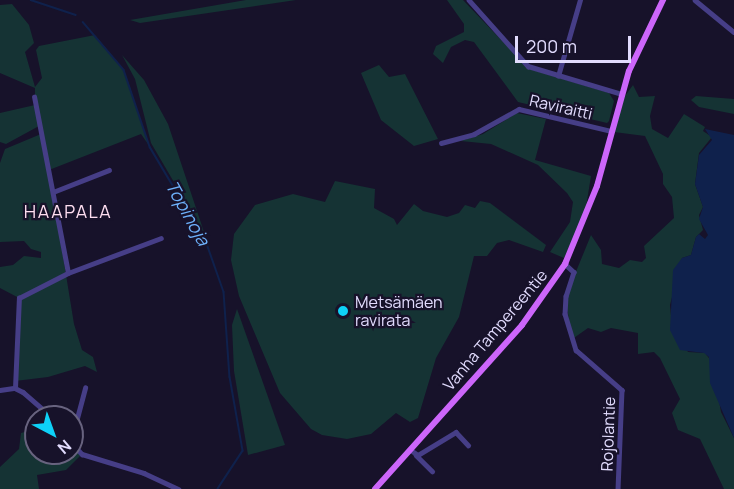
<!DOCTYPE html>
<meta charset="utf-8">
<style>
body{margin:0}
#map{position:relative;width:734px;height:489px;overflow:hidden;background:#17122a;font-family:Manrope,sans-serif}
div>[style]{position:absolute}
.green>*{inset:0;background:#153334}
.water>*{inset:0;background:#0f214c}
.stream>*{height:1.5px;margin:-0.75px;padding:0 0.75px;transform-origin:0.75px;border-radius:0.75px;background:#0f214c}
.minor>*{height:4.5px;margin:-2.25px;padding:0 2.25px;transform-origin:2.25px;border-radius:2.25px;background:#463e87}
.major>*{height:6px;margin:-3px;padding:0 3px;transform-origin:3px;border-radius:3px;background:#cc66fa}
.dots>*{width:16px;height:16px;translate:-50% -50%;box-sizing:border-box;border:3px solid #17122a;border-radius:50%}
span{translate:-50% -50%;white-space:nowrap;text-align:center;line-height:1.15;-webkit-text-stroke:4.5px #17122a;paint-order:stroke}
.street-label{font-size:16px;color:#e2dcfe}
.poi-label{font-size:16px;color:#e2dcfe}
.left{translate:0 -50%;text-align:left}
.neighbourhood-label{font-size:18px;color:#fedef0;letter-spacing:1.5px}
.water-label{font-size:18px;color:#6db0fa;font-style:italic}
.north{position:absolute;left:24px;top:405px;width:60px;height:60px;box-sizing:border-box;background:#17122a;border:2px solid #68637f;border-radius:50%;rotate:139deg;font-size:16px;font-weight:700;line-height:24px;text-align:center;color:#e2dcfe}
.north::after{content:'';display:block;margin:auto;width:21px;height:27px;background:#0ed1f7;clip-path:polygon(50% 0,100% 100%,50% 72%,0 100%)}
.scale{position:absolute;left:515px;top:36px;width:116px;height:27px;box-sizing:border-box;border:3px solid #e2dcfe;border-top:0;padding-left:8px;font-size:18px;line-height:21px;white-space:nowrap;color:#e2dcfe;-webkit-text-stroke:4px #17122a;paint-order:stroke}
</style>
<div id="map">
<div class="green">
<div style="clip-path:polygon(246px 0,296px 0,140px 23px,130px 20px)"></div>
<div style="clip-path:polygon(447px 0,463px 0,529px 69px,609px 93px,614px 101px,609px 121px,607px 123px,518px 102px,474px 42px,465px 40px,451px 47px,443px 63px,433px 54px,436px 46px,464px 32px,464px 24px)"></div>
<div style="clip-path:polygon(12px 4px,29px 25px,34px 43px,25px 52px,35px 87px,42px 78px,36px 50px,39px 46px,95px 35px,124px 70px,150px 147px,141px 134px,49px 170px,74px 324px,82px 350px,93px 357px,97px 372px,85px 366px,48px 377px,15px 381px,19px 298px,0 288px,0 267px,13px 265px,24px 256px,41px 258px,41px 252px,31px 249px,24px 241px,0 242px,0 163px,5px 149px,41px 134px,39px 126px,6px 144px,0 142px,0 113px,35px 105px,35px 88px,0 73px,0 5px)"></div>
<div style="clip-path:polygon(122px 55px,144px 80px,168px 124px,205px 235px,151px 143px,135px 79px)"></div>
<div style="clip-path:polygon(379px 65px,389px 77px,405px 74px,438px 139px,414px 146px,381px 120px,361px 73px)"></div>
<div style="clip-path:polygon(633px 85px,639px 97px,655px 96px,650px 116px,652px 129px,668px 138px,684px 114px,705px 127px,703px 131px,712px 137px,699px 153px,695px 184px,703px 207px,699px 215px,703px 230px,696px 237px,691px 255px,682px 258px,670px 305px,672px 326px,688px 352px,705px 353px,712px 362px,721px 412px,734px 438px,734px 489px,724px 489px,700px 439px,678px 430px,672px 413px,680px 399px,660px 358px,654px 352px,638px 354px,638px 333px,611px 328px,601px 332px,588px 328px,571px 340px,566px 296px,591px 235px,601px 250px,602px 264px,619px 268px,630px 260px,642px 262px,646px 258px,644px 246px,674px 218px,672px 197px,663px 184px,663px 174px,645px 136px,614px 132px,625px 96px)"></div>
<div style="clip-path:polygon(696px 96px,734px 99px,734px 114px,699px 107px,691px 100px)"></div>
<div style="clip-path:polygon(517px 113px,546px 119px,535px 160px,591px 176px,585px 213px,564px 258px,550px 252px,570px 222px,573px 202px,567px 193px,538px 165px,491px 144px,461px 141px,483px 134px)"></div>
<div style="clip-path:polygon(335px 181px,375px 189px,374px 208px,394px 219px,397px 225px,414px 204px,423px 211px,447px 217px,459px 213px,465px 205px,475px 208px,480px 201px,490px 203px,546px 245px,543px 252px,509px 240px,497px 243px,487px 256px,474px 256px,459px 317px,436px 358px,418px 418px,410px 422px,396px 413px,371px 434px,347px 439px,322px 435px,311px 429px,280px 393px,239px 296px,231px 260px,234px 234px,255px 205px,293px 194px,325px 202px)"></div>
<div style="clip-path:polygon(237px 309px,285px 445px,248px 455px,234px 371px,232px 325px)"></div>
<div style="clip-path:polygon(36px 429px,36px 453px,72px 453px,72px 443px,82px 454px,66px 470px,37px 475px,39px 489px,0 489px,0 467px,19px 449px,21px 433px)"></div>
</div>
<div class="water">
<div style="clip-path:polygon(705px 129px,734px 135px,734px 438px,710px 383px,709px 357px,704px 353px,680px 350px,670px 330px,673px 270px,682px 258px,691px 255px,696px 237px,699px 234px,705px 239px,708px 235px,699px 219px,703px 207px,695px 184px,699px 155px,712px 140px)"></div>
</div>
<div class="stream">
<div style="left:31px;top:0;width:47px;rotate:18.4deg"></div>
<div style="left:83px;top:22px;width:63px;rotate:49.5deg"></div>
<div style="left:124px;top:70px;width:81px;rotate:71.3deg"></div>
<div style="left:150px;top:147px;width:109px;rotate:59.2deg"></div>
<div style="left:206px;top:241px;width:54px;rotate:70.6deg"></div>
<div style="left:224px;top:292px;width:85px;rotate:86deg"></div>
<div style="left:230px;top:377px;width:75px;rotate:80deg"></div>
<div style="left:243px;top:451px;width:45px;rotate:123.3deg"></div>
</div>
<div class="minor">
<div style="left:469px;top:0;width:89px;rotate:48.2deg"></div>
<div style="left:528px;top:66px;width:98px;rotate:16.6deg"></div>
<div style="left:695px;top:0;width:50px;rotate:39.4deg"></div>
<div style="left:558px;top:76px;width:79px;rotate:-73.9deg"></div>
<div style="left:441px;top:143px;width:34px;rotate:-15deg"></div>
<div style="left:474px;top:134px;width:51px;rotate:-29.1deg"></div>
<div style="left:519px;top:109px;width:95px;rotate:13.4deg"></div>
<div style="left:53px;top:192px;width:60px;rotate:-21.4deg"></div>
<div style="left:565px;top:264px;width:12px;rotate:42deg"></div>
<div style="left:574px;top:272px;width:25px;rotate:108deg"></div>
<div style="left:566px;top:296px;width:18px;rotate:93deg"></div>
<div style="left:565px;top:314px;width:38px;rotate:73deg"></div>
<div style="left:576px;top:350px;width:61px;rotate:41deg"></div>
<div style="left:622px;top:390px;width:99px;rotate:92.3deg"></div>
<div style="left:68px;top:273px;width:99px;rotate:-20.6deg"></div>
<div style="left:15px;top:388px;width:90px;rotate:-87.5deg"></div>
<div style="left:19px;top:298px;width:55px;rotate:-27deg"></div>
<div style="left:68px;top:273px;width:179px;rotate:-100.9deg"></div>
<div style="left:0;top:390px;width:15px;rotate:-8deg"></div>
<div style="left:15px;top:388px;width:9px;rotate:27deg"></div>
<div style="left:23px;top:392px;width:38px;rotate:41deg"></div>
<div style="left:72px;top:437px;width:51px;rotate:-75.1deg"></div>
<div style="left:72px;top:443px;width:15px;rotate:48deg"></div>
<div style="left:82px;top:454px;width:65px;rotate:17deg"></div>
<div style="left:144px;top:473px;width:38px;rotate:25deg"></div>
<div style="left:411px;top:450px;width:9px;rotate:36deg"></div>
<div style="left:418px;top:455px;width:44px;rotate:-31.2deg"></div>
<div style="left:456px;top:432px;width:18px;rotate:47deg"></div>
<div style="left:416px;top:455px;width:23px;rotate:45deg"></div>
</div>
<div class="major">
<div style="left:375px;top:489px;width:220px;rotate:-48.1deg"></div>
<div style="left:522px;top:325px;width:75px;rotate:-54.8deg"></div>
<div style="left:565px;top:264px;width:84px;rotate:-67.7deg"></div>
<div style="left:597px;top:186px;width:119px;rotate:-74.5deg"></div>
<div style="left:629px;top:71px;width:79px;rotate:-64.4deg"></div>
</div>
<div class="dots">
<div style="left:343px;top:311px;background:#0ed1f7"></div>
</div>
<div class="street-label">
<span style="left:561px;top:107px;rotate:13deg">Raviraitti</span>
<span style="left:495px;top:330px;rotate:-50deg">Vanha Tampereentie</span>
<span style="left:608px;top:434px;rotate:-88deg">Rojolantie</span>
</div>
<div class="poi-label">
<span class="left" style="left:355px;top:311px">Metsämäen<br>ravirata</span>
</div>
<div class="neighbourhood-label">
<span style="left:68px;top:211px">HAAPALA</span>
</div>
<div class="water-label">
<span style="left:188px;top:213px;rotate:61deg">Topinoja</span>
</div>
<div class="north">N</div>
<div class="scale">200 m</div>
</div>
